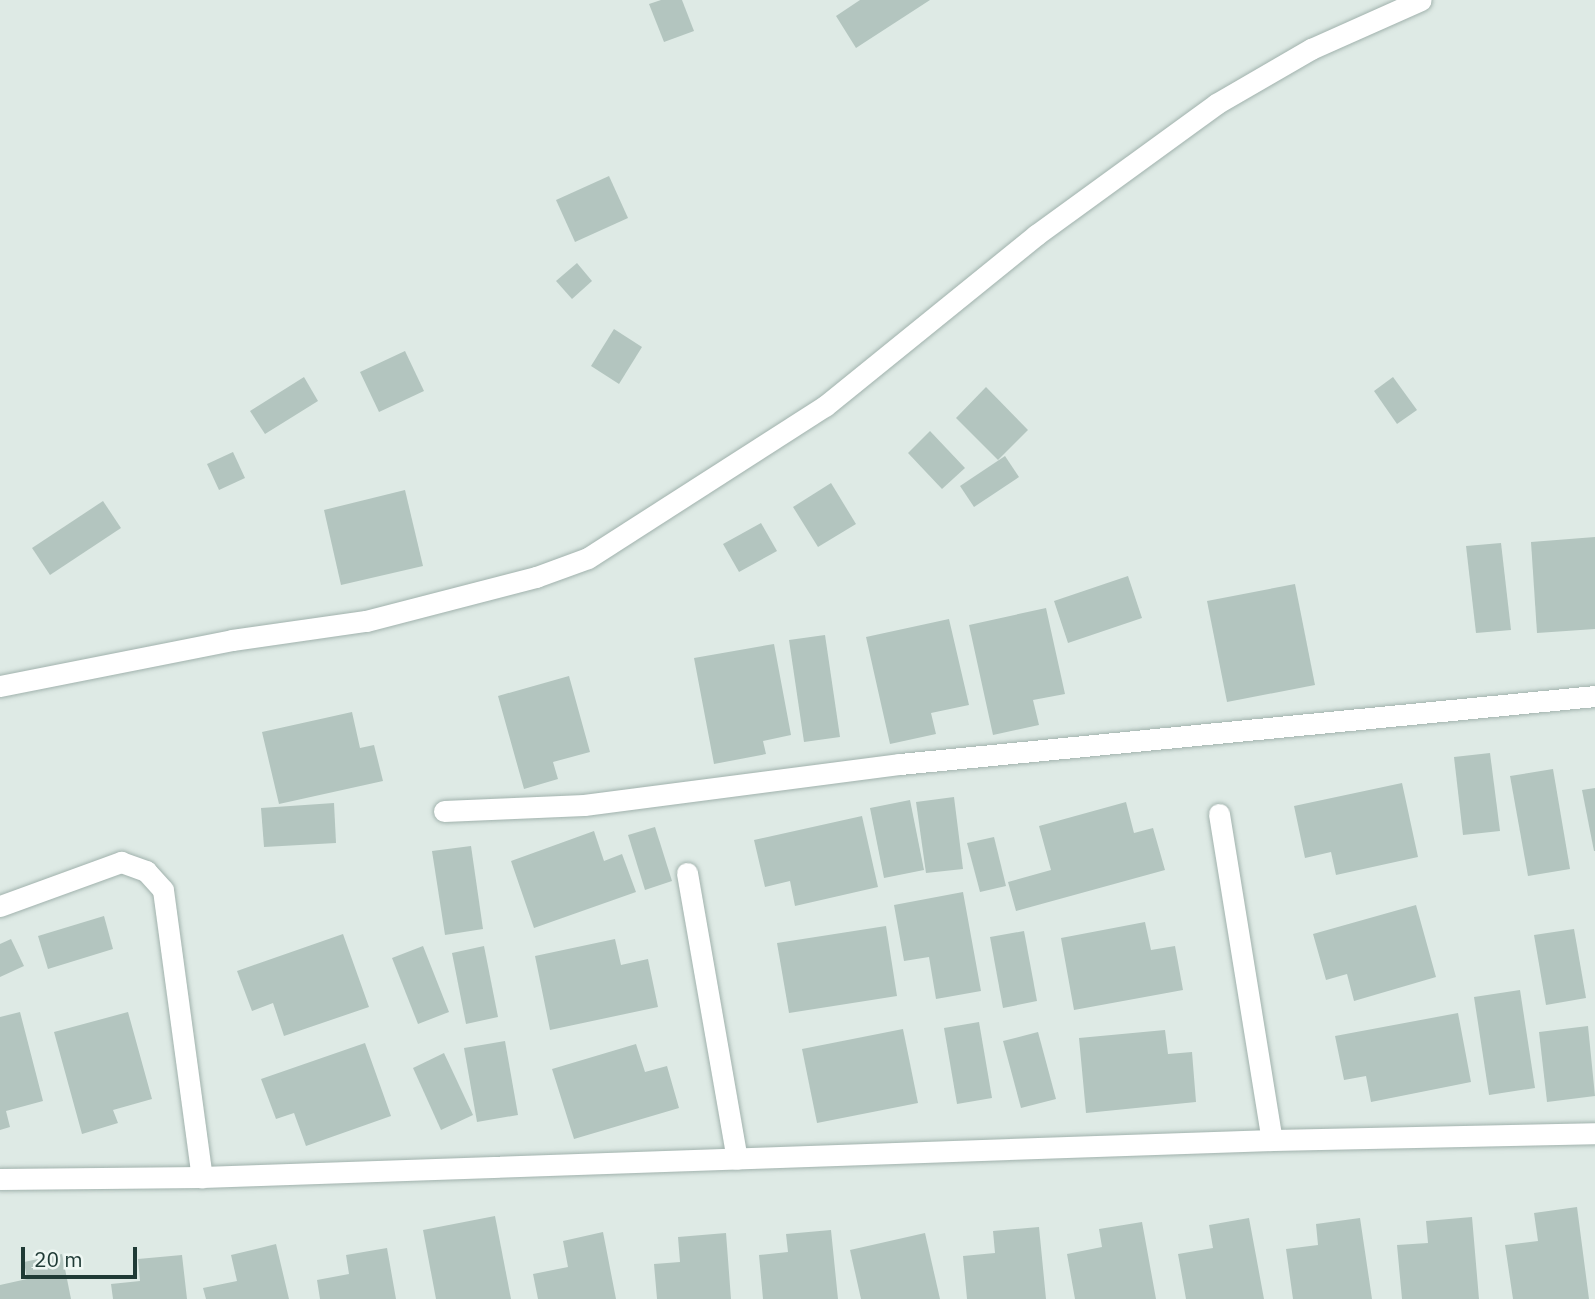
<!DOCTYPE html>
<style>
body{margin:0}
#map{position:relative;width:1595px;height:1299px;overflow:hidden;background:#deeae5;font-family:"IBM Plex Sans",sans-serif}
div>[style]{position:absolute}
.building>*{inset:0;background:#b3c5bf}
.roads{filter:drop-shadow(0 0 2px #a1b2ad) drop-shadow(0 0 2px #a1b2ad)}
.minor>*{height:21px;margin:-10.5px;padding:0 10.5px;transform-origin:10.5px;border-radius:10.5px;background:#fff}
span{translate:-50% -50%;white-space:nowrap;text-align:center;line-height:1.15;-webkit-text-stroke:5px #eef7f3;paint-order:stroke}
.scale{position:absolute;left:21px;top:1247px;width:116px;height:32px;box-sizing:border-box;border:4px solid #1f3a35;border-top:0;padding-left:9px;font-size:21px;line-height:24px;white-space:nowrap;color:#1f3a35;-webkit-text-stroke:5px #eef7f3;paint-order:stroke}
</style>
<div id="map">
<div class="building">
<div style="clip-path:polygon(661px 0,682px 0,694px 31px,664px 42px,649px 4px)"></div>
<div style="clip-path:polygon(860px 0,930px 0,856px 48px,836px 16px)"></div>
<div style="clip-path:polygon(609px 176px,628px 218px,575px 242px,556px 200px)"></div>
<div style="clip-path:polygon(577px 263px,592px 281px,572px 299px,556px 281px)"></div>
<div style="clip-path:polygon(614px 329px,642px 347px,619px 384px,591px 366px)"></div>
<div style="clip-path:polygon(405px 351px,424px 391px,379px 412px,360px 372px)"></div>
<div style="clip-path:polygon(304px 377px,318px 401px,265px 434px,250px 411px)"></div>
<div style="clip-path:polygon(1393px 377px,1417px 410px,1397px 424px,1374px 391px)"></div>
<div style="clip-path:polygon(986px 387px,1028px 430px,998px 460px,956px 418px)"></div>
<div style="clip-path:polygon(930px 431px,965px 468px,942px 489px,908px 453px)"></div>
<div style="clip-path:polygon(233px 452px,245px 478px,219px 490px,207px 464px)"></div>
<div style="clip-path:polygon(1005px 456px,1019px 477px,974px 507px,960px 486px)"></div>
<div style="clip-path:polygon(831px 483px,856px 524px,818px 547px,793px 507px)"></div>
<div style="clip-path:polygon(405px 490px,423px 566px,341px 585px,324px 510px)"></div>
<div style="clip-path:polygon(103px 501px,121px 528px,50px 575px,32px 548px)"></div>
<div style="clip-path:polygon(761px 523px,777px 551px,739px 572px,723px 544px)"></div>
<div style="clip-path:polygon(1595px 537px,1595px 629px,1537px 633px,1531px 542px)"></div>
<div style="clip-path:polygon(1501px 543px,1511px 630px,1476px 633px,1466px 546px)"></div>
<div style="clip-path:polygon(1128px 576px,1142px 618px,1068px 643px,1054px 601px)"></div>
<div style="clip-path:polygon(1295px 584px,1315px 685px,1227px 702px,1207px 601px)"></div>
<div style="clip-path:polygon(1046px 608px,1065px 694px,1033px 700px,1039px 725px,993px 735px,969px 625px)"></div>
<div style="clip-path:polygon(949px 619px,969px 705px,931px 713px,936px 734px,890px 744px,866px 637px)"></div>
<div style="clip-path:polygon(825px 635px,840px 737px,804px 742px,789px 640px)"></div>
<div style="clip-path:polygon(774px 644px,791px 735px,763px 741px,766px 754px,714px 764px,694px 658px)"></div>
<div style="clip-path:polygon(569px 676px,590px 752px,553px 762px,558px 779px,524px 789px,498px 696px)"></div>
<div style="clip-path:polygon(352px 712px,360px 748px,374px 745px,383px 781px,279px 804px,262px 732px)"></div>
<div style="clip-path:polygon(1490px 753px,1500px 831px,1463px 835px,1454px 757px)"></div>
<div style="clip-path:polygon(1553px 769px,1570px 869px,1528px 876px,1510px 776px)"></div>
<div style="clip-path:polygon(1402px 783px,1418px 857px,1336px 875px,1331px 852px,1305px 858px,1294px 806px)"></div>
<div style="clip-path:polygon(1595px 788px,1595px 851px,1594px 851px,1582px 790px)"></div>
<div style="clip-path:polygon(954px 797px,963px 869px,926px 873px,916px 802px)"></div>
<div style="clip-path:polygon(910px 800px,924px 870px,884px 878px,870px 808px)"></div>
<div style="clip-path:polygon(1126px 802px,1134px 833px,1153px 828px,1165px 870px,1016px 911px,1008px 882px,1051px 870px,1039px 826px)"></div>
<div style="clip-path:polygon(334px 803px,336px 843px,264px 847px,261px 808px)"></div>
<div style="clip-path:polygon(862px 816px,878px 887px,795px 906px,790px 881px,765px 887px,754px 840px)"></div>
<div style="clip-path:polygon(655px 827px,672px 881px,645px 890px,628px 835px)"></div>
<div style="clip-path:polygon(594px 831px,604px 861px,622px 854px,636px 892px,534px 928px,511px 861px)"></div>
<div style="clip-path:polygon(994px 837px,1006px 886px,980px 892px,967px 843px)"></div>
<div style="clip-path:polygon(471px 846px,483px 929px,445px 935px,432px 851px)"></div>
<div style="clip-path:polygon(963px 892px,981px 991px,936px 999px,929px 957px,904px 961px,894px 905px)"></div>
<div style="clip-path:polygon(1416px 905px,1436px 977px,1354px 1001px,1347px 974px,1326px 980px,1313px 934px)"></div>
<div style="clip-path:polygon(104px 916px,113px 949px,48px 969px,38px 936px)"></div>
<div style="clip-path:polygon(1145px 922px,1151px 950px,1175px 946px,1183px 990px,1074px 1010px,1061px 938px)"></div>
<div style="clip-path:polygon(886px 926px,897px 996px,789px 1013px,777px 943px)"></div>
<div style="clip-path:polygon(1574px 929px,1586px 998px,1546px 1005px,1534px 935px)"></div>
<div style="clip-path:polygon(1024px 931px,1037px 1001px,1003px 1008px,990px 937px)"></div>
<div style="clip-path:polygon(343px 934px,369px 1007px,284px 1036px,273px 1003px,252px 1011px,237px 971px)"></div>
<div style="clip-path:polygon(11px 939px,24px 966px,0 977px,0 944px)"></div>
<div style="clip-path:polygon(615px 939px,621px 965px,648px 959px,658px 1007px,550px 1030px,535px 956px)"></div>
<div style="clip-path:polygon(423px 946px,449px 1012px,418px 1024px,392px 958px)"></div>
<div style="clip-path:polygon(484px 946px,498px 1017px,466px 1024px,452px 953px)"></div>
<div style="clip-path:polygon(1520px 990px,1535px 1088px,1489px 1095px,1474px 997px)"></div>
<div style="clip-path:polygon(20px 1012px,43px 1101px,6px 1111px,10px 1127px,0 1130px,0 1017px)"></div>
<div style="clip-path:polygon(128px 1012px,152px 1099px,113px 1110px,118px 1123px,82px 1134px,54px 1032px)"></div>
<div style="clip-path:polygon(1458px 1013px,1471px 1082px,1371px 1102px,1366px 1076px,1344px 1080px,1335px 1036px)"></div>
<div style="clip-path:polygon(979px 1022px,992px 1098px,957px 1104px,944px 1028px)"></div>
<div style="clip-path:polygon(1588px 1026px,1595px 1096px,1547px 1102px,1539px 1032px)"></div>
<div style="clip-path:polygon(903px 1029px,918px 1103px,817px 1123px,802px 1049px)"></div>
<div style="clip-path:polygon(1165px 1030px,1168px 1054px,1192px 1052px,1196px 1102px,1086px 1113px,1079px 1038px)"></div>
<div style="clip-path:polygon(1038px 1032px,1056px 1099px,1021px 1108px,1003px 1041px)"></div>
<div style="clip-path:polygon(505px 1041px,518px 1115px,477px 1122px,464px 1048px)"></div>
<div style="clip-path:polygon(365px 1043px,391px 1116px,306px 1146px,294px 1113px,276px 1119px,261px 1079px)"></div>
<div style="clip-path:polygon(636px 1044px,645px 1072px,667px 1066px,679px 1108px,574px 1139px,552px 1069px)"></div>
<div style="clip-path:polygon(444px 1053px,473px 1115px,441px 1130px,413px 1068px)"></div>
<div style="clip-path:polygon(1577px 1207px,1589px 1299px,1513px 1299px,1505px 1245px,1538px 1241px,1534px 1213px)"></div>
<div style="clip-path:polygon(495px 1216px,511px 1299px,436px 1299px,423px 1230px)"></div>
<div style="clip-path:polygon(1472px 1217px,1479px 1299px,1402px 1299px,1397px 1245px,1428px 1243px,1426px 1221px)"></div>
<div style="clip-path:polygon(1249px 1218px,1264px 1299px,1186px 1299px,1178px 1254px,1213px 1248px,1209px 1225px)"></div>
<div style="clip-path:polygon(1360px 1218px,1372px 1299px,1293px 1299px,1286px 1249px,1318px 1245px,1316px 1224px)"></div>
<div style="clip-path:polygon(1142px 1222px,1156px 1299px,1075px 1299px,1067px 1254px,1102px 1247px,1099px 1229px)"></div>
<div style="clip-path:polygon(1039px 1227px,1046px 1299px,967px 1299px,963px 1256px,995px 1253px,993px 1231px)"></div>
<div style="clip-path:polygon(831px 1230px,838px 1299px,763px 1299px,759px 1255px,788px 1252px,786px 1234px)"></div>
<div style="clip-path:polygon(603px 1232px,616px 1299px,538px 1299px,533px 1274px,568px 1267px,563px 1241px)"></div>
<div style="clip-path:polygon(726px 1233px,731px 1299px,657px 1299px,654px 1264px,680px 1262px,678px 1237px)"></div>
<div style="clip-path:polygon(925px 1233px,940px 1299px,861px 1299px,850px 1250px)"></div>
<div style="clip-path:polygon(276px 1244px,289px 1299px,206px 1299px,203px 1288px,237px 1281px,231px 1255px)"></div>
<div style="clip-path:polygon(387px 1248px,396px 1299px,320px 1299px,317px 1280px,349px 1274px,346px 1255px)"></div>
<div style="clip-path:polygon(62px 1254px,71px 1299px,0 1299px,0 1285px,27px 1279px,24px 1262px)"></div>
<div style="clip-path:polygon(182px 1255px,187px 1299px,113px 1299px,111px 1284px,140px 1281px,138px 1259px)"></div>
</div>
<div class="roads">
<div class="minor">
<div style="left:0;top:686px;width:237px;rotate:-11.2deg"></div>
<div style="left:232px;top:640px;width:135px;rotate:-8.1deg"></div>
<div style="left:366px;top:621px;width:176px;rotate:-14.5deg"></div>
<div style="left:536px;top:577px;width:55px;rotate:-20.1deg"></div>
<div style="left:588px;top:558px;width:282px;rotate:-32.7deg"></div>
<div style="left:825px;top:406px;width:272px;rotate:-39deg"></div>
<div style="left:1036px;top:235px;width:223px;rotate:-36deg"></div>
<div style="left:1216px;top:104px;width:110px;rotate:-30.1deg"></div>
<div style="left:1311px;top:49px;width:120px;rotate:-24deg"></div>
<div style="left:444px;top:811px;width:140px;rotate:-2.5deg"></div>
<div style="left:584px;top:805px;width:319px;rotate:-7.4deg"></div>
<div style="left:900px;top:764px;width:698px;rotate:-5.59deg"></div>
<div style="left:1219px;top:814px;width:330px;rotate:80.8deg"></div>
<div style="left:687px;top:873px;width:290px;rotate:80.1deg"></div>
<div style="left:0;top:906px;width:129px;rotate:-20deg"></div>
<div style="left:121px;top:862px;width:27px;rotate:20deg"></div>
<div style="left:146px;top:871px;width:25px;rotate:48deg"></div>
<div style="left:163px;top:890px;width:290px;rotate:82.3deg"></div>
<div style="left:0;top:1179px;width:202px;rotate:-0.6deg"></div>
<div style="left:202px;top:1177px;width:1071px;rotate:-1.98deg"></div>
<div style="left:1272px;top:1140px;width:323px;rotate:-1.2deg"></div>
</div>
</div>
<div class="scale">20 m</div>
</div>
